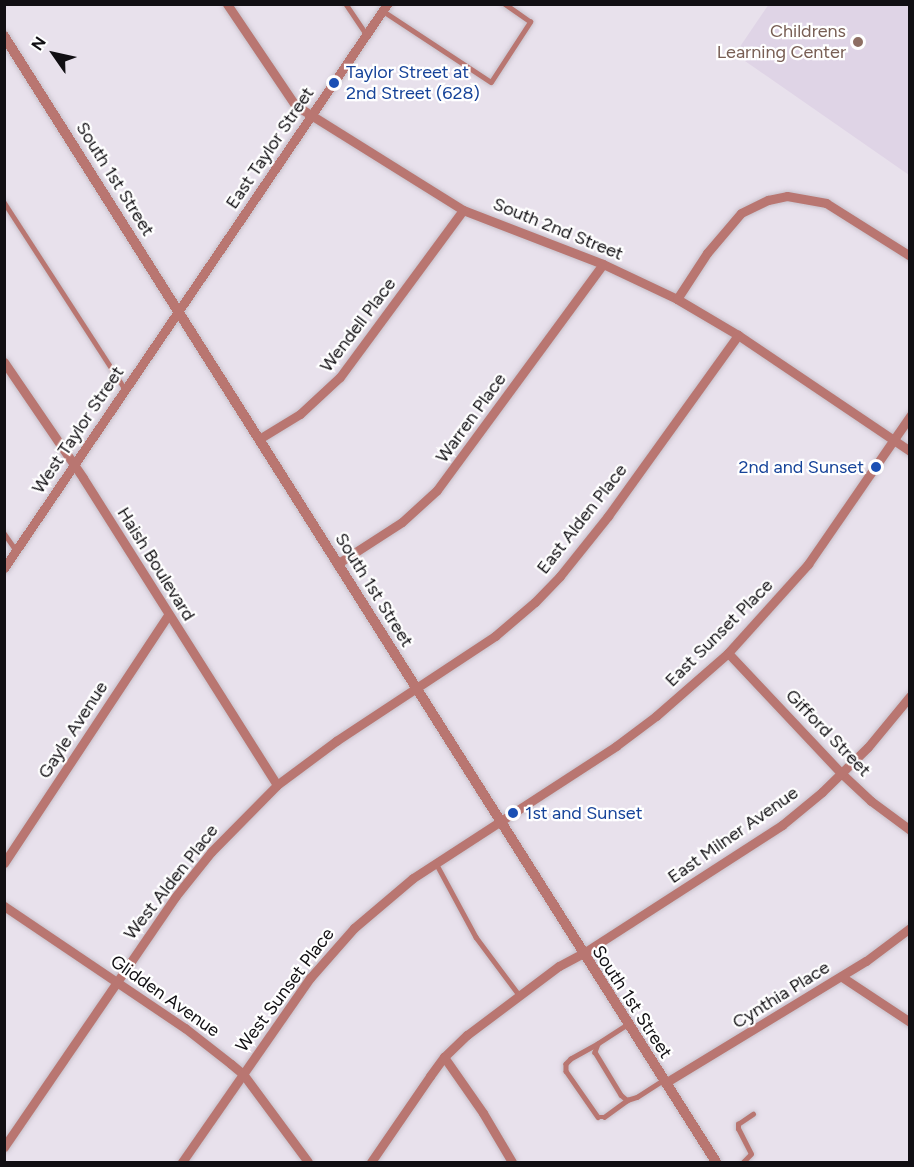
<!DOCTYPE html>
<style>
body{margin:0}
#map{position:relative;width:914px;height:1167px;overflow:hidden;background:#e8e1ec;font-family:Figtree,sans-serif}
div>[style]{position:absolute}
.built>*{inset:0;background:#dfd4e6}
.roads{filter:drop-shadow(0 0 2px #c6bfc9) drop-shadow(0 0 2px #c6bfc9)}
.service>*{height:4.5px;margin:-2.25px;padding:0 2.25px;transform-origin:2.25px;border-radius:2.25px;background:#b97671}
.minor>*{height:9px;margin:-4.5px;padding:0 4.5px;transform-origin:4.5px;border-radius:4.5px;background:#b97671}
.tertiary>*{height:10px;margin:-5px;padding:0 5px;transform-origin:5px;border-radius:5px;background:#b97671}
.dots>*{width:16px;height:16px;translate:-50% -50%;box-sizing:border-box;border:3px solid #fff;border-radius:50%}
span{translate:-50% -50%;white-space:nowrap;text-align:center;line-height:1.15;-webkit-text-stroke:4.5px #fff;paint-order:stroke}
.education-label{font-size:18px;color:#785e54}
.right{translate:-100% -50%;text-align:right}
.transit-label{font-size:18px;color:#164399}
.left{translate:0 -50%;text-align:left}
.street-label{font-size:18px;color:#110f13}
.frame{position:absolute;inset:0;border:6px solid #110f13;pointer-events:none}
.north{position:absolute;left:24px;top:24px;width:60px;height:60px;-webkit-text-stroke:4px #fff;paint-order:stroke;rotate:304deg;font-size:16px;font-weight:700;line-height:24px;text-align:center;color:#110f13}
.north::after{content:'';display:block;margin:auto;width:21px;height:27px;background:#110f13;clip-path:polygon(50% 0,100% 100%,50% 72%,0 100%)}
</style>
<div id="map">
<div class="built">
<div style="clip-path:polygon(769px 4px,909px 5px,909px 175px,735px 54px)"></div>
</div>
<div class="roads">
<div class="service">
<div style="left:346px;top:4px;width:37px;rotate:56deg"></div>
<div style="left:383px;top:11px;width:129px;rotate:33.3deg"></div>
<div style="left:491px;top:82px;width:72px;rotate:-57deg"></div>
<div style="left:530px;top:22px;width:32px;rotate:-145deg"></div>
<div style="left:4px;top:202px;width:223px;rotate:57.1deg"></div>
<div style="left:4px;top:533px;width:21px;rotate:55deg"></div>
<div style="left:436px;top:863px;width:84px;rotate:61.6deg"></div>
<div style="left:476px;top:937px;width:72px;rotate:53.4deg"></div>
<div style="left:627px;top:1025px;width:35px;rotate:147deg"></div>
<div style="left:598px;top:1044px;width:9px;rotate:111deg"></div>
<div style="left:595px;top:1052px;width:50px;rotate:58.8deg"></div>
<div style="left:621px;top:1095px;width:8px;rotate:40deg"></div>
<div style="left:627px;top:1100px;width:10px;rotate:-17deg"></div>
<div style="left:637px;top:1097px;width:31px;rotate:-33deg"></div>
<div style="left:598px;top:1044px;width:31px;rotate:151deg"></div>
<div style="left:571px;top:1059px;width:7px;rotate:135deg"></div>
<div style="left:566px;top:1064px;width:7px;rotate:90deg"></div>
<div style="left:566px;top:1071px;width:56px;rotate:55.2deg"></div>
<div style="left:598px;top:1117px;width:6px"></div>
<div style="left:604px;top:1117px;width:29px;rotate:-36deg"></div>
<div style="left:743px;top:1162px;width:11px;rotate:-45deg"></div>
<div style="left:751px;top:1154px;width:28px;rotate:-117deg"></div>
<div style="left:738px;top:1129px;width:5px;rotate:-90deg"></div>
<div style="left:738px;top:1124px;width:18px;rotate:-34deg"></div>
</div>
<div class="minor">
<div style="left:227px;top:4px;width:122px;rotate:56deg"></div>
<div style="left:295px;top:105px;width:198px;rotate:32deg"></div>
<div style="left:463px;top:210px;width:150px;rotate:21.1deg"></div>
<div style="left:603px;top:264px;width:82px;rotate:25.3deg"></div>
<div style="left:677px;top:299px;width:71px;rotate:30.5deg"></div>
<div style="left:738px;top:335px;width:207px;rotate:34deg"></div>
<div style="left:677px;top:299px;width:55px;rotate:-56.9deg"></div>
<div style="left:707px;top:253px;width:52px;rotate:-49.6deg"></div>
<div style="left:741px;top:213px;width:30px;rotate:-26deg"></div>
<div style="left:768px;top:200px;width:19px;rotate:-12deg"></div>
<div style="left:787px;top:196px;width:40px;rotate:10deg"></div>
<div style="left:826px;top:203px;width:99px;rotate:32.2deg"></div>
<div style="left:4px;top:362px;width:140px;rotate:55.7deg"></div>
<div style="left:83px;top:478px;width:363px;rotate:57.7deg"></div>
<div style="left:259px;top:439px;width:48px;rotate:-31.4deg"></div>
<div style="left:300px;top:414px;width:54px;rotate:-42.8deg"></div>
<div style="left:340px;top:377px;width:207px;rotate:-53.6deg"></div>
<div style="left:337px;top:564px;width:77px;rotate:-32.9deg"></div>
<div style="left:402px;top:522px;width:47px;rotate:-42.4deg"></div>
<div style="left:437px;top:490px;width:280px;rotate:-53.7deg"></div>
<div style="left:4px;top:568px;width:682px;rotate:-55.82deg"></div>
<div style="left:728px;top:653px;width:165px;rotate:46.7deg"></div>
<div style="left:841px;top:773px;width:41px;rotate:43deg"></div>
<div style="left:871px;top:801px;width:49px;rotate:36.6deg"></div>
<div style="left:4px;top:863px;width:297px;rotate:-56.5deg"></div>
<div style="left:4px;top:906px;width:218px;rotate:34deg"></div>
<div style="left:185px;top:1028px;width:58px;rotate:38deg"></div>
<div style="left:231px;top:1064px;width:16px;rotate:40deg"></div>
<div style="left:243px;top:1074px;width:109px;rotate:53.5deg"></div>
<div style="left:842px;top:977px;width:82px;rotate:33.5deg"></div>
<div style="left:444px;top:1057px;width:68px;rotate:55.1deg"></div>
<div style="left:483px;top:1113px;width:57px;rotate:59.4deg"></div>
<div style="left:665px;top:1083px;width:235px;rotate:-31.3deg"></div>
<div style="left:866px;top:961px;width:55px;rotate:-36.9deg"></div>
<div style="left:4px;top:1147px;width:303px;rotate:-55.6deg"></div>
<div style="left:175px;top:897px;width:58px;rotate:-51.3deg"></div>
<div style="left:211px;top:852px;width:94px;rotate:-45.4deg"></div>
<div style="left:277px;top:785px;width:74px;rotate:-36.7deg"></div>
<div style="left:336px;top:741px;width:191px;rotate:-33.4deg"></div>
<div style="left:495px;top:636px;width:52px;rotate:-40.4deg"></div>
<div style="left:535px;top:602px;width:36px;rotate:-46deg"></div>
<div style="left:560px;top:576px;width:77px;rotate:-51.3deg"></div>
<div style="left:608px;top:516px;width:223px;rotate:-54.3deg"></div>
<div style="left:182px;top:1162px;width:224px;rotate:-55.2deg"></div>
<div style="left:310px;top:978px;width:67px;rotate:-48.7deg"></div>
<div style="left:354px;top:928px;width:77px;rotate:-40.3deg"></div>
<div style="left:413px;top:878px;width:242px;rotate:-33deg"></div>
<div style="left:616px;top:746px;width:50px;rotate:-36.9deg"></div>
<div style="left:656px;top:716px;width:96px;rotate:-41.2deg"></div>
<div style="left:728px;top:653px;width:120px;rotate:-48deg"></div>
<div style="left:808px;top:564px;width:180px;rotate:-55.4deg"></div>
<div style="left:371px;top:1162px;width:104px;rotate:-55.5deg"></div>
<div style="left:430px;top:1076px;width:24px;rotate:-54deg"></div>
<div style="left:444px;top:1057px;width:32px;rotate:-44deg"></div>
<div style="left:467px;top:1035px;width:115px;rotate:-36.9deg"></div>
<div style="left:559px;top:966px;width:26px;rotate:-28deg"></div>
<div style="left:582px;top:954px;width:238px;rotate:-32.8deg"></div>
<div style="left:782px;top:825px;width:52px;rotate:-39.5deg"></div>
<div style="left:822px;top:792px;width:64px;rotate:-44.4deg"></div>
<div style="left:868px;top:747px;width:66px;rotate:-50.5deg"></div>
</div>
<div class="tertiary">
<div style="left:4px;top:36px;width:1332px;rotate:57.69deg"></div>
</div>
</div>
<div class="dots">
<div style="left:858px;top:42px;background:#8d6e63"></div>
<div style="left:334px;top:83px;background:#1a4fb4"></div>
<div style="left:876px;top:467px;background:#1a4fb4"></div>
<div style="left:513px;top:813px;background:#1a4fb4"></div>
</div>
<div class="education-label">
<span class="right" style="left:846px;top:42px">Childrens<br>Learning Center</span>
</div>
<div class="transit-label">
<span class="left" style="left:346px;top:83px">Taylor Street at<br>2nd Street (628)</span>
<span class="right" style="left:864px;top:467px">2nd and Sunset</span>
<span class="left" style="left:525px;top:813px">1st and Sunset</span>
</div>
<div class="street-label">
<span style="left:270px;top:148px;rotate:-56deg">East Taylor Street</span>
<span style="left:115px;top:179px;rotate:58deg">South 1st Street</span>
<span style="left:558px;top:229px;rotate:22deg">South 2nd Street</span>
<span style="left:358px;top:325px;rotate:-53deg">Wendell Place</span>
<span style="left:471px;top:418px;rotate:-54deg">Warren Place</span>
<span style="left:78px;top:430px;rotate:-56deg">West Taylor Street</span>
<span style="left:582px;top:519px;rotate:-52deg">East Alden Place</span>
<span style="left:156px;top:564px;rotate:58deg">Haish Boulevard</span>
<span style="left:374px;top:590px;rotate:58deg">South 1st Street</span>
<span style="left:719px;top:633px;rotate:-45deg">East Sunset Place</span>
<span style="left:73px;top:730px;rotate:-57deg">Gayle Avenue</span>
<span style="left:828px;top:733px;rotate:46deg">Gifford Street</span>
<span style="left:733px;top:835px;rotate:-35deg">East Milner Avenue</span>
<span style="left:171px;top:882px;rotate:-52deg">West Alden Place</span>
<span style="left:285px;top:990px;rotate:-53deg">West Sunset Place</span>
<span style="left:781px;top:995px;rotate:-32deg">Cynthia Place</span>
<span style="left:165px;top:996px;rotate:35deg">Glidden Avenue</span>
<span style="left:632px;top:1002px;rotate:57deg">South 1st Street</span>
</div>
<div class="frame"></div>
<div class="north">N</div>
</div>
